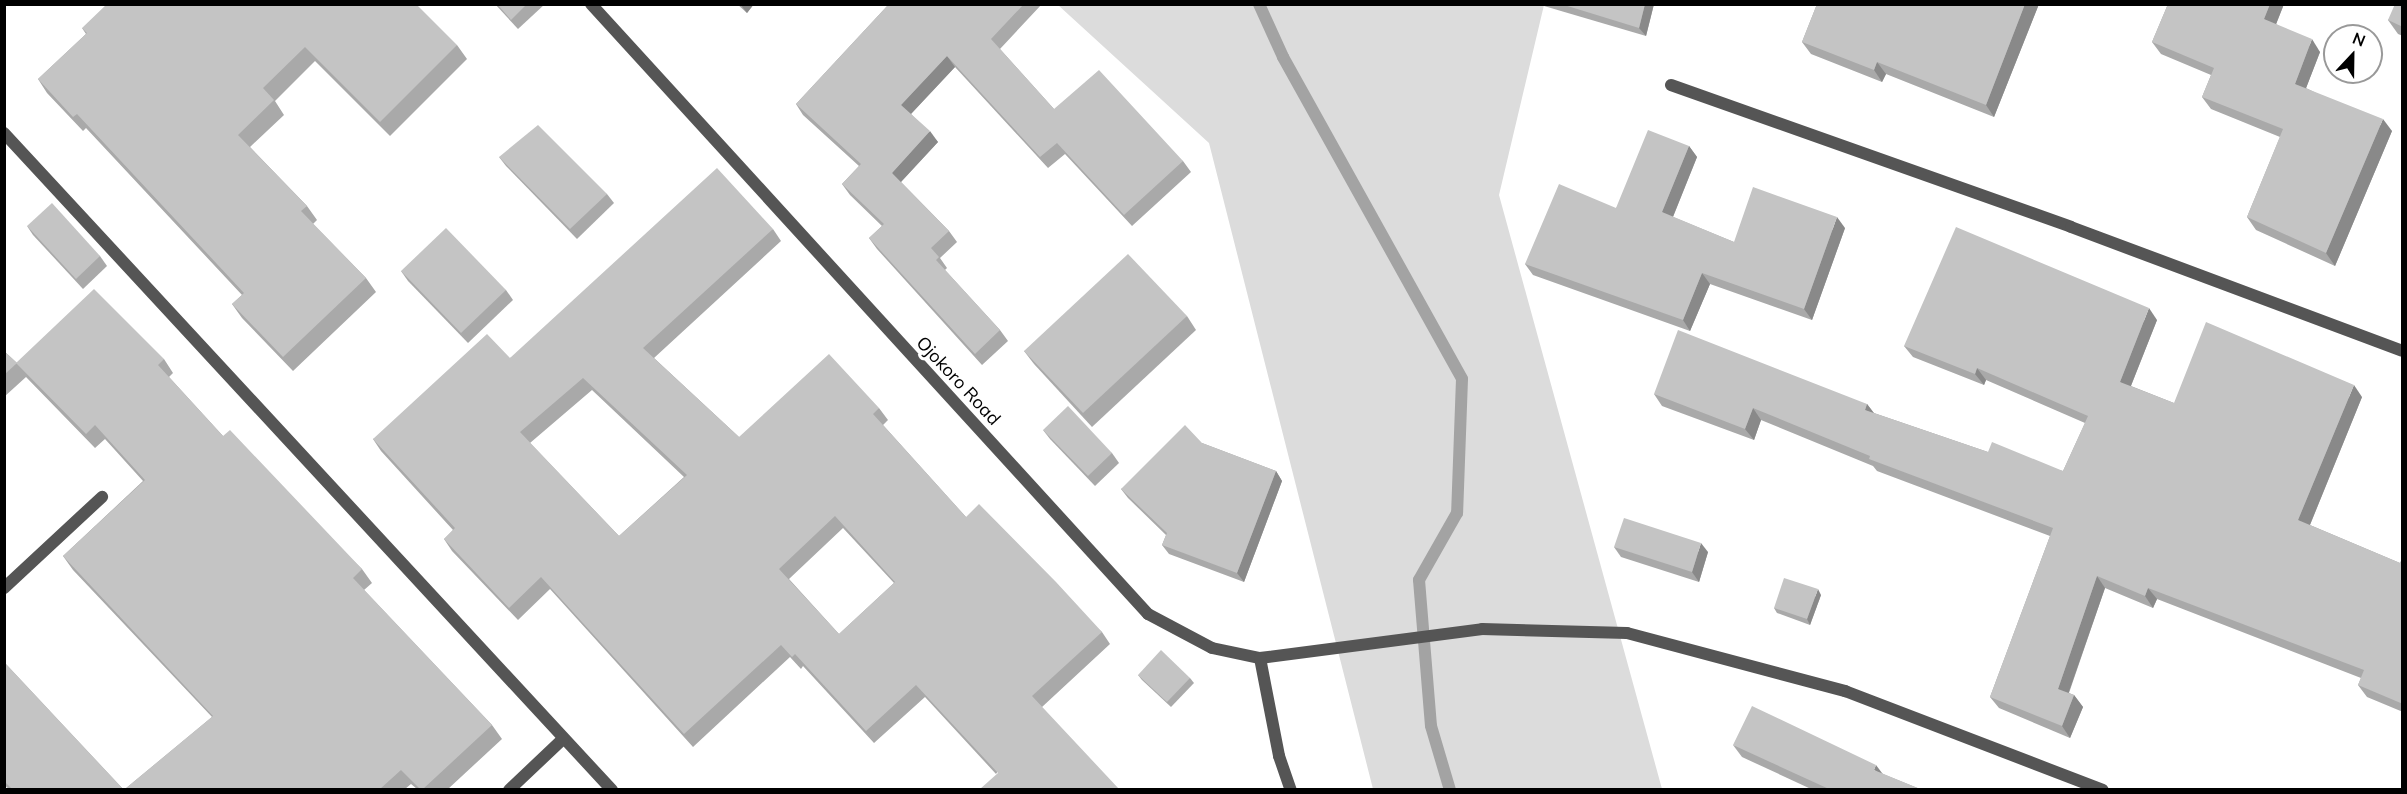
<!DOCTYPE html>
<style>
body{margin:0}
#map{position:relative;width:2407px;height:794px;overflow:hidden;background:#fff;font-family:Mulish,sans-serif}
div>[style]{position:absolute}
.green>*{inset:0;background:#dcdcdc}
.stream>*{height:12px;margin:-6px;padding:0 6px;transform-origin:6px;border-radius:6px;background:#a3a3a3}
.minor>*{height:12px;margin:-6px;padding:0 6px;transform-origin:6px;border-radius:6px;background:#555}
.wall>*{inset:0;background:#a9a9a9}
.shaded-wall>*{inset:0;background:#898989}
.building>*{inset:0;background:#c4c4c4}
span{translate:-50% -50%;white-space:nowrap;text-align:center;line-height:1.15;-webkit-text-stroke:6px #fff;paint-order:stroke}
.street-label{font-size:18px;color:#000}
.frame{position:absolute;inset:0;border:6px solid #000;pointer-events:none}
.north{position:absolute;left:2323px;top:24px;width:60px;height:60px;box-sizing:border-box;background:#fff;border:2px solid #999;border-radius:50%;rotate:22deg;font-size:16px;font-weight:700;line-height:24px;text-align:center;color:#000}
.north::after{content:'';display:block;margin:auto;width:21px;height:27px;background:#000;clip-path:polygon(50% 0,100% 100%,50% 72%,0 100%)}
</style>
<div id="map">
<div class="green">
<div style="clip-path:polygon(1058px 5px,1544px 5px,1499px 195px,1662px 789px,1373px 789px,1209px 143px)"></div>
</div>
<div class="stream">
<div style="left:1259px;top:4px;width:58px;rotate:65.6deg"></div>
<div style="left:1283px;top:57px;width:368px;rotate:60.9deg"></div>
<div style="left:1462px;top:379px;width:134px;rotate:92.1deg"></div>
<div style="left:1457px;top:513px;width:77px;rotate:119.6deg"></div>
<div style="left:1419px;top:580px;width:146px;rotate:85.3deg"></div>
<div style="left:1431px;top:726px;width:67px;rotate:73.5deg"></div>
</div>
<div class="minor">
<div style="left:591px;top:4px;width:826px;rotate:47.6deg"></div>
<div style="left:1148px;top:614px;width:72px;rotate:28deg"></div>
<div style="left:1212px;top:648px;width:49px;rotate:11.8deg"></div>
<div style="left:1260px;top:658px;width:224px;rotate:-7.4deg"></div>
<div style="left:1482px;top:629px;width:145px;rotate:1.6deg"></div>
<div style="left:1627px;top:633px;width:226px;rotate:14.9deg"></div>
<div style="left:1845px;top:691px;width:276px;rotate:21deg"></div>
<div style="left:1671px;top:85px;width:424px;rotate:19.5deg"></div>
<div style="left:2071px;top:227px;width:353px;rotate:20.5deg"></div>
<div style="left:4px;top:133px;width:895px;rotate:47.22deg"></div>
<div style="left:4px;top:588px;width:134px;rotate:-42.9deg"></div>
<div style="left:1260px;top:658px;width:100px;rotate:79deg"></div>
<div style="left:1279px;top:756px;width:36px;rotate:71deg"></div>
<div style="left:509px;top:790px;width:74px;rotate:-43.4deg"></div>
</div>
<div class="wall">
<div style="clip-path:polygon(495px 4px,545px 4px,518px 29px)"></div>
<div style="clip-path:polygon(737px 4px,754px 4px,747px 13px)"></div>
<div style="clip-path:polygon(889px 4px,1042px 4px,1000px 49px,1054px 109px,1183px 161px,1191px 172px,1132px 226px,1065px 154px,1048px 168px,955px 67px,911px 114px,938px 142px,901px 182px,949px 231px,957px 242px,940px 258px,947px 268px,945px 270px,1000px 330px,1008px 341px,982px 365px,877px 249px,869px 238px,882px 226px,850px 195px,842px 184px,859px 166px,803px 115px,796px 104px)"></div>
<div style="clip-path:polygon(1542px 4px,1654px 4px,1646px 36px,1544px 6px)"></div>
<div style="clip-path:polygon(1817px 4px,2039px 4px,1994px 117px,1886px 74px,1882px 82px,1811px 54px,1802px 42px)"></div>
<div style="clip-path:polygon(2168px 4px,2284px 4px,2276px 24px,2320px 52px,2306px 88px,2392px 131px,2335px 266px,2256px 230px,2247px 217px,2280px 137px,2211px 109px,2202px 97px,2211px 75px,2161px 54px,2152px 42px)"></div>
<div style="clip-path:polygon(2403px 4px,2403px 36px,2398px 34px,2388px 20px)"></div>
<div style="clip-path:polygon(82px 28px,457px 45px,467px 59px,390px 136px,315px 61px,275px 101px,284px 115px,250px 147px,307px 206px,317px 220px,313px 224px,366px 278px,376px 292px,293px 371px,242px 318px,232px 304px,242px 295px,86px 128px,83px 131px,47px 93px,38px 79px,86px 34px)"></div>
<div style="clip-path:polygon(1689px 146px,1697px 157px,1673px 217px,1734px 242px,1845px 228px,1812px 320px,1710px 284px,1690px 331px,1533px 275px,1525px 264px,1616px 208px)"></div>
<div style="clip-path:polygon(499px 157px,607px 194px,614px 203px,577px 239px,506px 166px)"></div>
<div style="clip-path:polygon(27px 226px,100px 256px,107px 266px,83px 289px,33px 235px)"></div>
<div style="clip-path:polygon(evenodd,773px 229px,781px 241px,654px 358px,739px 437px,879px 408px,888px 420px,883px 425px,966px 517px,1102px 632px,1110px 644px,1042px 707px,996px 774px,925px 697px,874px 743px,803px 666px,801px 669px,790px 657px,693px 747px,550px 589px,518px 620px,452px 551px,444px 539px,453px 530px,381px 451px,373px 439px,510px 358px,773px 229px,592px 390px,684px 477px,619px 536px,530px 443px,592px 390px,773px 229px,843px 528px,894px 583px,839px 634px,789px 579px,843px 528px)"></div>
<div style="clip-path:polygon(401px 271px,506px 290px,513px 300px,468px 343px,408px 281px)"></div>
<div style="clip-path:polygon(1187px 316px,1196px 330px,1092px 427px,1034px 364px,1024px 351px)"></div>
<div style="clip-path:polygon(2157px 320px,2131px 386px,2174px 403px,2362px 397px,2310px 525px,2400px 563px,2403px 557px,2403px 712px,2367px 697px,2358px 685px,2361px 678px,2157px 599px,2153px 608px,2105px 588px,2069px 693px,2074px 695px,2083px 707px,2070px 738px,1999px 708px,1990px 697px,2050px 536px,1877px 471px,1873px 466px,1761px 420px,1754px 440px,1662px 406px,1654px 394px,1867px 404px,1874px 413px,1988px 452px,2063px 471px,2085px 423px,1986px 380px,1984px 385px,1913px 357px,1904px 346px)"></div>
<div style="clip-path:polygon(4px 351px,17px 363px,164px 359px,173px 373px,169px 377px,223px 436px,362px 569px,372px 583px,364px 590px,492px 725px,502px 739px,448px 789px,417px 789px,411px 784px,405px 789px,125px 789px,212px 717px,73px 570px,63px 556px,143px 481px,105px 439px,95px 448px,26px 377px,4px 397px)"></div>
<div style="clip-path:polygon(1043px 430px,1112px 453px,1119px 463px,1095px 486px,1050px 439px)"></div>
<div style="clip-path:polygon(1202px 443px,1276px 471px,1282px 481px,1244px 582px,1169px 554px,1162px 545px,1166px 535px,1128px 498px,1121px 489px)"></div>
<div style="clip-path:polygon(1614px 547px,1708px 552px,1699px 582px,1621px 557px)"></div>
<div style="clip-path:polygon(1821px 595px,1810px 625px,1777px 613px,1774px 608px)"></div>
<div style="clip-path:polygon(4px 662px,123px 789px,9px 789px,4px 785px)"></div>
<div style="clip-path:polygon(1138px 675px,1190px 678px,1194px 683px,1171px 707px,1142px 680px)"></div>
<div style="clip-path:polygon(1733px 745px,1883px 774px,1920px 789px,1811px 789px,1742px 757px)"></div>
</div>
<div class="shaded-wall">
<div style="clip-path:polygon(740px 4px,754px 4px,747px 13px)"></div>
<div style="clip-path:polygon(1645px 4px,1654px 4px,1646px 36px,1639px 28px)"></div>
<div style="clip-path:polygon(2025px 4px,2039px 4px,1994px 117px,1986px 105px)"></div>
<div style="clip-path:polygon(2270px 4px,2284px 4px,2273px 32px,2264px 19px)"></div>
<div style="clip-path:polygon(2312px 39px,2320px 52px,2303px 96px,2295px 84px)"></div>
<div style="clip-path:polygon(947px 56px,955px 67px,909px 116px,901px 105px)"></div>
<div style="clip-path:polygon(1877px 62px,1886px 74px,1882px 82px,1874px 70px)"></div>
<div style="clip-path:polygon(2383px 119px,2392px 131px,2335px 266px,2326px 253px)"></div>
<div style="clip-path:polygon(930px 131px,938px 142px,899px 184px,892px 173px)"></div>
<div style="clip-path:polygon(1689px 146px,1697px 157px,1670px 224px,1662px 212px)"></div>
<div style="clip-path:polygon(1837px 217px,1845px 228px,1812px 320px,1804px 309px)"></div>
<div style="clip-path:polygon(1702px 273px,1710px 284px,1690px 331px,1683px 320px)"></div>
<div style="clip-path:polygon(2149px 308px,2157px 320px,2128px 393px,2120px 382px)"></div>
<div style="clip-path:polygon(1977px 368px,1986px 380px,1984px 385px,1975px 374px)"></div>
<div style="clip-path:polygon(2354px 385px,2362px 397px,2307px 532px,2298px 520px)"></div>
<div style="clip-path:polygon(1867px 404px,1876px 416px,1865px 410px)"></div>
<div style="clip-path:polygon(1753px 408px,1761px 420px,1754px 440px,1745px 429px)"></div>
<div style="clip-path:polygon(1276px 471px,1282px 481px,1244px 582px,1237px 573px)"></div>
<div style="clip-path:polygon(1701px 543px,1708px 552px,1699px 582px,1692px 572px)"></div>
<div style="clip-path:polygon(2097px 576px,2105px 588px,2066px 700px,2058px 689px)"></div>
<div style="clip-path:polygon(2148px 588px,2157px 599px,2153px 608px,2145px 596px)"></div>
<div style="clip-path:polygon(1818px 589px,1821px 595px,1810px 625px,1807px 619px)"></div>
<div style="clip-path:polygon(2074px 695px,2083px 707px,2070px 738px,2062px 726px)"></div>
<div style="clip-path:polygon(1876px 765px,1885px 777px,1874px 770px)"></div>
</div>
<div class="building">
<div style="clip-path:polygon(107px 4px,416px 4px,457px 45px,380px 122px,305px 47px,263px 88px,274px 100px,238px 135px,307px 206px,301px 211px,366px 278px,283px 357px,232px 304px,244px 293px,77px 114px,73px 117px,38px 79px,87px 33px,82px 28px)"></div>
<div style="clip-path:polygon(497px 4px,527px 4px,511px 20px)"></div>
<div style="clip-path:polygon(889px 4px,1024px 4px,991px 39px,1054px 109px,1099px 70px,1183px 161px,1124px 215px,1057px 143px,1040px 157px,947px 56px,901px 105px,930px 131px,892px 173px,949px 231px,931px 248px,939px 257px,936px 260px,1000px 330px,975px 354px,869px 238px,884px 224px,842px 184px,861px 164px,796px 104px)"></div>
<div style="clip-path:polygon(1561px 4px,1645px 4px,1639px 28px)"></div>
<div style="clip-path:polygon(1817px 4px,2025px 4px,1986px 105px,1877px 62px,1874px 70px,1802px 42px)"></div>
<div style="clip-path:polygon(2168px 4px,2270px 4px,2264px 19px,2312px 39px,2295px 84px,2383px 119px,2326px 253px,2247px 217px,2283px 129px,2202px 97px,2214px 68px,2152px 42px)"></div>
<div style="clip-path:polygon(2395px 4px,2403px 4px,2403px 27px,2388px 20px)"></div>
<div style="clip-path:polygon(538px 125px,607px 194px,570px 229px,499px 157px)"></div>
<div style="clip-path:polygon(1648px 130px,1689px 146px,1662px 212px,1734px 242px,1753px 187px,1837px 217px,1804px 309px,1702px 273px,1683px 320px,1525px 264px,1559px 184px,1616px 208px)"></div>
<div style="clip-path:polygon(evenodd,717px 168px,773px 229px,643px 348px,739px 437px,829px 354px,879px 408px,873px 414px,966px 517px,979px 504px,1056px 582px,1102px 632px,1032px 696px,1119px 789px,980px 789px,998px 773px,916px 685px,866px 731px,795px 654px,792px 657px,781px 645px,684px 734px,541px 577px,509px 608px,444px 539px,455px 528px,373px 439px,487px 334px,510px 358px,717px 168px,583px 378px,687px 475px,619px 536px,520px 432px,583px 378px,717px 168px,835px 516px,895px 582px,839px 634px,779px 569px,835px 516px)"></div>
<div style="clip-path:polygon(52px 203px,100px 256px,76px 279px,27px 226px)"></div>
<div style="clip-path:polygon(1956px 227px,2149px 308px,2120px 382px,2174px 403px,2206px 322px,2354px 385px,2298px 520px,2400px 563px,2403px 557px,2403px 704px,2358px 685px,2364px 670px,2148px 588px,2145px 596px,2097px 576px,2058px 689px,2074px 695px,2062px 726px,1990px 697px,2053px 528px,1869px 459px,1870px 456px,1753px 408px,1745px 429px,1654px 394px,1678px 330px,1867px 404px,1865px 410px,1988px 452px,1992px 442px,2063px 471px,2088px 416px,1977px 368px,1975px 374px,1904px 346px)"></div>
<div style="clip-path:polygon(446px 228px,506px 290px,461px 333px,401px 271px)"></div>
<div style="clip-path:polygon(1128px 254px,1187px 316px,1083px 413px,1024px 351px)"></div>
<div style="clip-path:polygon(94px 289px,164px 359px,158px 365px,223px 436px,230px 430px,362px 569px,353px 578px,492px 725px,423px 789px,420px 789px,401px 770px,380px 789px,125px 789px,213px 716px,63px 556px,145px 480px,95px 425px,86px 434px,16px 363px)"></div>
<div style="clip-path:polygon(4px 351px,17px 363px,4px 375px)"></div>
<div style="clip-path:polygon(1068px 406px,1112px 453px,1088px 476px,1043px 430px)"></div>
<div style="clip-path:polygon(1185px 425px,1202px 443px,1276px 471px,1237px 573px,1162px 545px,1167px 533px,1121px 489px)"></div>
<div style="clip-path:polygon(1624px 518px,1701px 543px,1692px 572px,1614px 547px)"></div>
<div style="clip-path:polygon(1784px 578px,1818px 589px,1807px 619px,1774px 608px)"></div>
<div style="clip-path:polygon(1161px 650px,1190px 678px,1167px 702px,1138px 675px)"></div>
<div style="clip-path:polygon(4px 662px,123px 789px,12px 789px,4px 781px)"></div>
<div style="clip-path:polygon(1752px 706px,1876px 765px,1874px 770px,1920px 789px,1829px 789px,1733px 745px)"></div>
</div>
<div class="street-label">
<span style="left:958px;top:381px;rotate:47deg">Ojokoro Road</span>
</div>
<div class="frame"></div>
<div class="north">N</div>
</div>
